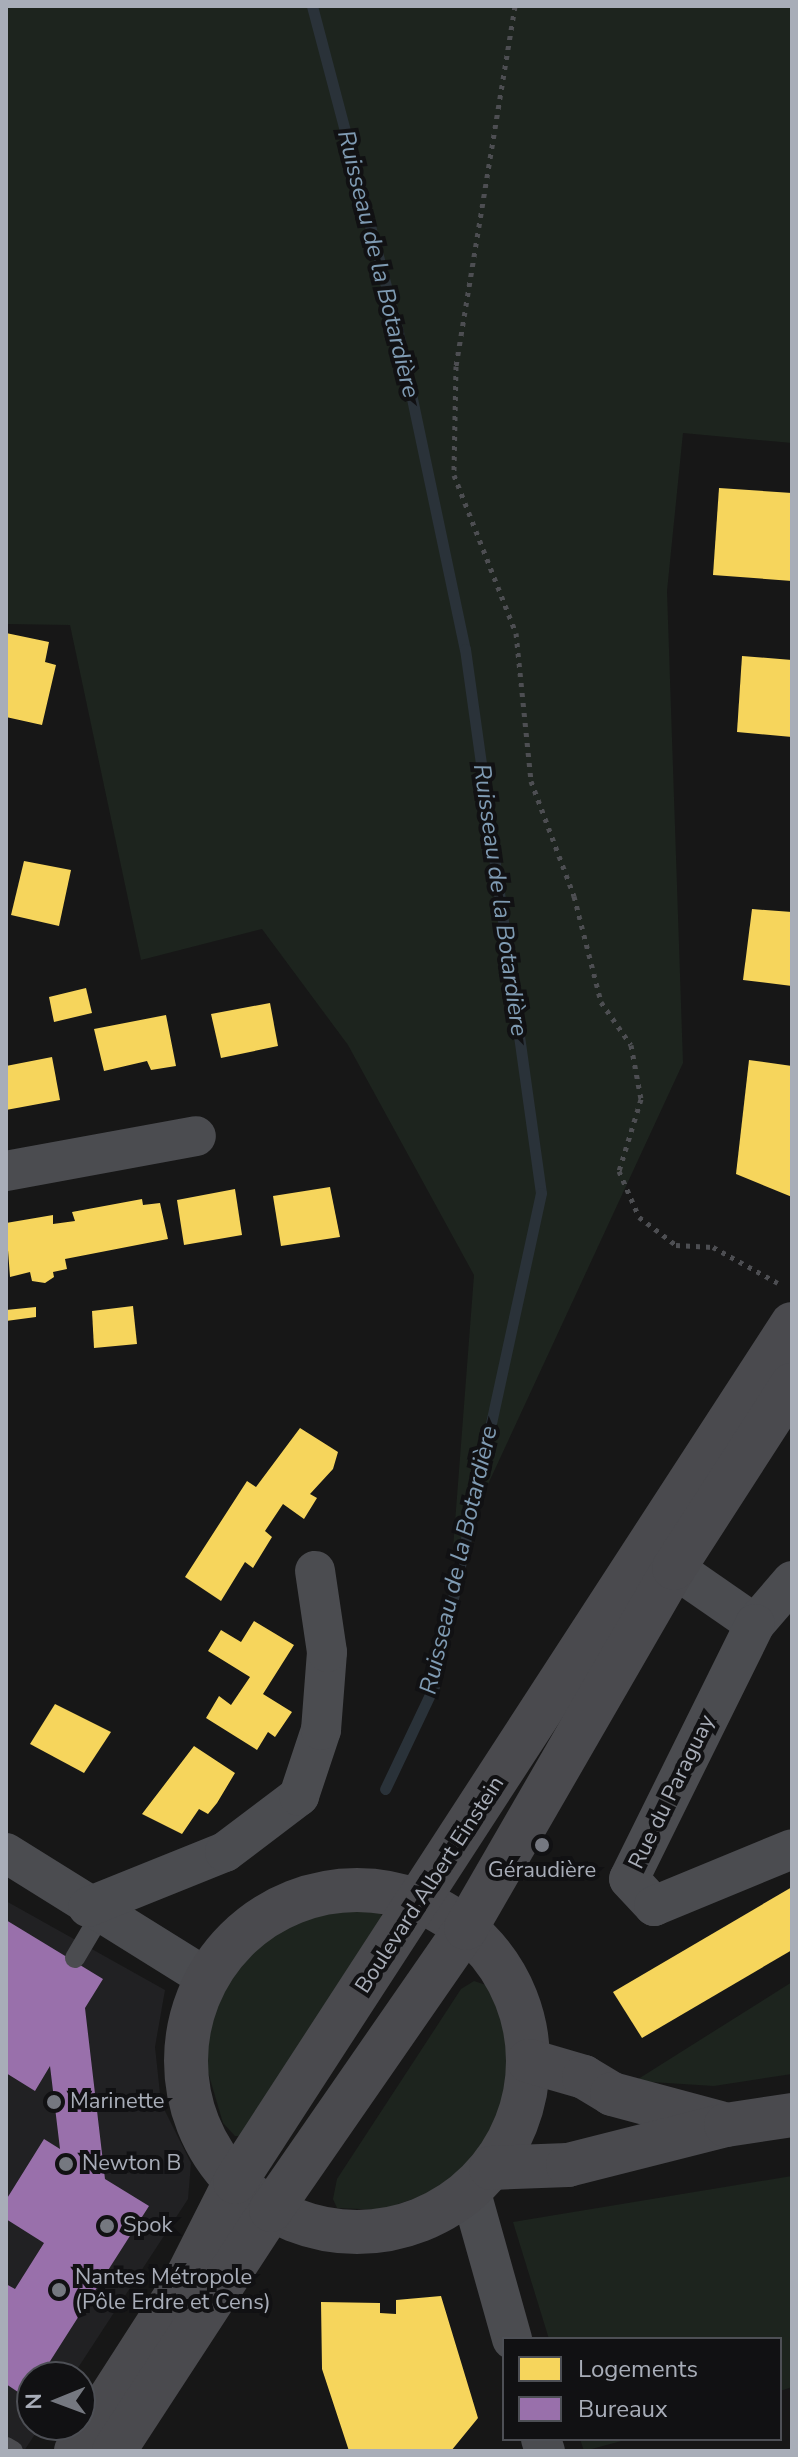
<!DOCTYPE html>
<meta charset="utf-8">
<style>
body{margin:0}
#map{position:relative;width:798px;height:2457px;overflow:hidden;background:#171717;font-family:"Nunito Sans",sans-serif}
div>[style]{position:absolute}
.built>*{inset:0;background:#212123}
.green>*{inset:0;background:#1d241e}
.homes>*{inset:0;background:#f6d55c}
.offices>*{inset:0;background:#9970ab}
.stream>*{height:11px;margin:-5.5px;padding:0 5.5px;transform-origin:5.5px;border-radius:5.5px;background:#2a3239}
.path>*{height:5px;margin-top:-2.5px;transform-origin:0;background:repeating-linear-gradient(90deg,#4d4e52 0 4px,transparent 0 10px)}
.lane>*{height:20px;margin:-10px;padding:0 10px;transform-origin:10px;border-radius:10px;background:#4b4c50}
.street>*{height:40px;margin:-20px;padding:0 20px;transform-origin:20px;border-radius:20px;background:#4b4c50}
.secondary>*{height:44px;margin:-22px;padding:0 22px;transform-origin:22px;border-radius:22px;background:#4a4a4e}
.secondary>.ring{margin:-22px;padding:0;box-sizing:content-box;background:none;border:44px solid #4a4a4e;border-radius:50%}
.dots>*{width:22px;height:22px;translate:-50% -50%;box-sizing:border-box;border:4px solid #111113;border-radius:50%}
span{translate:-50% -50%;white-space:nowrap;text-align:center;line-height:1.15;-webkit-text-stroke:8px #111113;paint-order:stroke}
.street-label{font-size:22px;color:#a8adb8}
.poi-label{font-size:22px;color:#a8adb8}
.left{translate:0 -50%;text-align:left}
.water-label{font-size:24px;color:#7f9bb3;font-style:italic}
.frame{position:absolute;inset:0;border:8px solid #a8adb8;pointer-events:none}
.legend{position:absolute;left:502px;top:2337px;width:280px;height:104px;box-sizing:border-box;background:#111113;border:2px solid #4d4f55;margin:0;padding:10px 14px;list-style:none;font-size:24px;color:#a8adb8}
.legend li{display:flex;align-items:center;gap:16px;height:40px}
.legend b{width:40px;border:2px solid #4d4f55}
.north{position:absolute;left:16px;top:2361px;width:80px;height:80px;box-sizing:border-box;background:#111113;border:2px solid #4d4f55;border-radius:50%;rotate:269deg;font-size:22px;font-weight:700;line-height:32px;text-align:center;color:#a8adb8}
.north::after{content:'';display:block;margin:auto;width:28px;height:36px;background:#757880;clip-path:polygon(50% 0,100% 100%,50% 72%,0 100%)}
</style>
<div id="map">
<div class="built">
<div style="clip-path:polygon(6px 1901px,165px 1990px,155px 2047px,161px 2103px,191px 2163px,188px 2199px,72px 2377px,32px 2377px,32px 2425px,41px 2425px,24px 2451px,6px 2451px)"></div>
</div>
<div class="green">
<div style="clip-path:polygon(6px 6px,792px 6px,792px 443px,683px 433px,667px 591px,683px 1063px,452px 1562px,474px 1275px,348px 1045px,262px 929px,141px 960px,70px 625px,6px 624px)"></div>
<div style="clip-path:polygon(341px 1902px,375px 1904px,383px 1918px,242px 2136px,235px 2136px,223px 2123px,208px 2072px,207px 2018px,217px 1990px,239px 1952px,266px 1927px,301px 1909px)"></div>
<div style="clip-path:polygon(474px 1981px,486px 1985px,508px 2030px,511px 2073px,497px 2129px,471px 2164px,433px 2192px,381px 2210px,337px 2208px,333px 2199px,337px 2179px,461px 1989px)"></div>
<div style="clip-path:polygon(792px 1982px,792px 2074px,714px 2086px,635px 2081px)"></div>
<div style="clip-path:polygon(792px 2176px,792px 2387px,780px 2391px,780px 2339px,549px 2339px,513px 2222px)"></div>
<div style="clip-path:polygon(580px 2439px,629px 2439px,584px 2451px)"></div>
</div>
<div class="homes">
<div style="clip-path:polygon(719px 488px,792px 493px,792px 581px,713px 575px)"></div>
<div style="clip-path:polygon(6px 633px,49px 642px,45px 662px,56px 665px,42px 725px,6px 717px)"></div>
<div style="clip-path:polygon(742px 656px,792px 660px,792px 737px,737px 732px)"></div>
<div style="clip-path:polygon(24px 861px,71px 870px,59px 926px,11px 915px)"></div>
<div style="clip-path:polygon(752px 909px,792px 912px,792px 986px,743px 980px)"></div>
<div style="clip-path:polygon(86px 988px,92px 1013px,54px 1022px,49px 997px)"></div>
<div style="clip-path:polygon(270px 1003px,278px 1046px,221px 1058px,211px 1014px)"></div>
<div style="clip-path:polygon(166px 1015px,176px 1066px,151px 1070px,147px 1061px,104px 1071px,94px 1029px)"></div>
<div style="clip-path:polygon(52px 1057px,60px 1100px,6px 1110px,6px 1066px)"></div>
<div style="clip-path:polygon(749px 1060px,792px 1066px,792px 1197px,736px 1174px)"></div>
<div style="clip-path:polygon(330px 1187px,340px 1237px,281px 1246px,273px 1196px)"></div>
<div style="clip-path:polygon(235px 1189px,242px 1235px,184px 1245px,177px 1200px)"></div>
<div style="clip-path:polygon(142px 1199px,143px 1205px,160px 1203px,168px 1239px,65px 1259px,67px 1269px,53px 1272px,54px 1277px,45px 1283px,32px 1281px,30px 1272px,10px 1277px,6px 1223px,53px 1215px,53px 1224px,75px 1221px,72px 1212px)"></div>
<div style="clip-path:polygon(133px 1306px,137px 1344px,94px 1348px,92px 1311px)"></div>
<div style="clip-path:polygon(36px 1307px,36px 1317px,6px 1321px,6px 1310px)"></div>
<div style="clip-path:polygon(300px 1428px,338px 1452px,333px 1469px,310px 1494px,317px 1498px,304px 1519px,283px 1504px,265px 1531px,272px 1537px,253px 1568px,245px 1562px,221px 1601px,185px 1577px,247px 1481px,256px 1487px)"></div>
<div style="clip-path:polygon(254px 1621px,294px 1645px,263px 1694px,292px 1712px,275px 1737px,268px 1732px,257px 1750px,206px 1718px,219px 1696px,231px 1705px,250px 1677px,208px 1651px,221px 1630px,241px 1642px)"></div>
<div style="clip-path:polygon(55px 1704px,111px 1732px,84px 1773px,30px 1744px)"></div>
<div style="clip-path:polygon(194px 1746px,235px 1773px,217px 1803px,208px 1814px,199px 1809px,182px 1834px,142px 1814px)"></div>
<div style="clip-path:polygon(792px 1887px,792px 1950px,642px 2038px,613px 1992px)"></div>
<div style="clip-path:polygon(441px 2296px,478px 2418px,451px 2451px,349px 2451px,322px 2369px,321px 2302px,380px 2303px,380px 2313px,396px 2314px,396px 2300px)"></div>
</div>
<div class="offices">
<div style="clip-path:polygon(6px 1920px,103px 1979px,85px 2008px,105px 2179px,149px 2206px,40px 2377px,32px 2377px,27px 2398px,6px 2384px,6px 2284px,15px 2289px,44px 2243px,6px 2219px,6px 2200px,44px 2139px,60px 2149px,50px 2066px,35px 2091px,6px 2073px)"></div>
</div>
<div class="stream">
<div style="left:312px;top:6px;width:337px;rotate:75.2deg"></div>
<div style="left:398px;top:332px;width:324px;rotate:78.1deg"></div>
<div style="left:465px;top:649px;width:549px;rotate:82.05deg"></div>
<div style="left:541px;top:1193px;width:504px;rotate:102.25deg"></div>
<div style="left:434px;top:1686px;width:114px;rotate:115.4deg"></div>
</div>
<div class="path">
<div style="left:515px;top:6px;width:365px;rotate:99.3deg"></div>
<div style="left:456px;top:366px;width:109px;rotate:91.1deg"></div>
<div style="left:454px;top:475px;width:170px;rotate:68.6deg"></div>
<div style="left:516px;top:633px;width:149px;rotate:84.2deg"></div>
<div style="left:531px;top:781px;width:123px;rotate:69.5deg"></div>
<div style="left:574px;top:896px;width:109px;rotate:75.7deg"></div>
<div style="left:601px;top:1002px;width:52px;rotate:55.1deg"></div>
<div style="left:631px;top:1045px;width:55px;rotate:79.5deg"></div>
<div style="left:641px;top:1099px;width:75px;rotate:107deg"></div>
<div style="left:619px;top:1171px;width:50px;rotate:66.5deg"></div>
<div style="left:639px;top:1217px;width:46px;rotate:37.1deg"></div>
<div style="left:676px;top:1245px;width:37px;rotate:3deg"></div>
<div style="left:713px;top:1247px;width:74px;rotate:29deg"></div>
</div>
<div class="lane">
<div style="left:75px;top:1958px;width:51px;rotate:-59.4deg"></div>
<div style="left:6px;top:2447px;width:8px;rotate:30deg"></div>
</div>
<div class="street">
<div style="left:6px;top:1171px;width:193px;rotate:-10.4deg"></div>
<div style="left:674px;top:1568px;width:98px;rotate:34.7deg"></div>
<div style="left:792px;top:1581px;width:57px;rotate:130.7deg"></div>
<div style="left:755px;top:1624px;width:284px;rotate:116.3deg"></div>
<div style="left:629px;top:1879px;width:37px;rotate:47deg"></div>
<div style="left:654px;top:1906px;width:149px;rotate:-22.4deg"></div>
<div style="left:6px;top:1853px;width:234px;rotate:31.9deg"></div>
<div style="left:88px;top:1907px;width:148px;rotate:-21.9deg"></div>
<div style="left:225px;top:1852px;width:93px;rotate:-37.1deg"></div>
<div style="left:299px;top:1796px;width:70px;rotate:-71.6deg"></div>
<div style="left:321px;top:1730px;width:78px;rotate:-85.6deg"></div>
<div style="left:327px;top:1652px;width:82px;rotate:-98.4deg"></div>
<div style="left:471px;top:2193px;width:152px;rotate:74.3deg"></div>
<div style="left:541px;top:2439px;width:13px;rotate:72deg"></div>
</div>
<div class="secondary">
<div class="ring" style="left:186px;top:1890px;width:298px;height:298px"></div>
<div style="left:529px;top:2061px;width:57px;rotate:16.2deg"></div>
<div style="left:584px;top:2077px;width:33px;rotate:31deg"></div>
<div style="left:612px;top:2094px;width:112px;rotate:15deg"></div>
<div style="left:491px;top:2168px;width:77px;rotate:-2.2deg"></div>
<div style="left:568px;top:2165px;width:163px;rotate:-14.2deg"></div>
<div style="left:726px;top:2125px;width:67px;rotate:-8.6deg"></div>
<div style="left:76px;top:2451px;width:200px;rotate:-57.3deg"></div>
<div style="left:184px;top:2283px;width:113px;rotate:-63.2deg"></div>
<div style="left:235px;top:2182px;width:1023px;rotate:-57.01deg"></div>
<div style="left:114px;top:2451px;width:288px;rotate:-56.9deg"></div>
<div style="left:271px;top:2210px;width:343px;rotate:-55.3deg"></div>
<div style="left:466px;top:1928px;width:416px;rotate:-60deg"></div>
<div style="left:674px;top:1568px;width:218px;rotate:-57.2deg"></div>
</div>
<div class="dots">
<div style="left:542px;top:1845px;background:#757880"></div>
<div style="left:54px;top:2102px;background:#757880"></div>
<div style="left:66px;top:2164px;background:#757880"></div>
<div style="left:107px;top:2226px;background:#757880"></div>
<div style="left:59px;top:2290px;background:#757880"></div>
</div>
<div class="street-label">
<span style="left:672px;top:1792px;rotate:-64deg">Rue du Paraguay</span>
<span style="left:430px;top:1885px;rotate:-57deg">Boulevard Albert Einstein</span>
</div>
<div class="poi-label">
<span style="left:542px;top:1871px">Géraudière</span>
<span class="left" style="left:70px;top:2102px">Marinette</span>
<span class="left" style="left:82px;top:2164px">Newton B</span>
<span class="left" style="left:123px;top:2226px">Spok</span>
<span class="left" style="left:75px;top:2290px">Nantes Métropole<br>(Pôle Erdre et Cens)</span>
</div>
<div class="water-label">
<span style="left:378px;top:264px;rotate:76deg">Ruisseau de la Botardière</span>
<span style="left:500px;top:900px;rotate:82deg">Ruisseau de la Botardière</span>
<span style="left:459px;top:1560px;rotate:-77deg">Ruisseau de la Botardière</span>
</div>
<div class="frame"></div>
<ul class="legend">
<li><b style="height:22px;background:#f6d55c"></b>Logements</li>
<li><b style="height:22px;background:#9970ab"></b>Bureaux</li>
</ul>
<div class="north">N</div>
</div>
